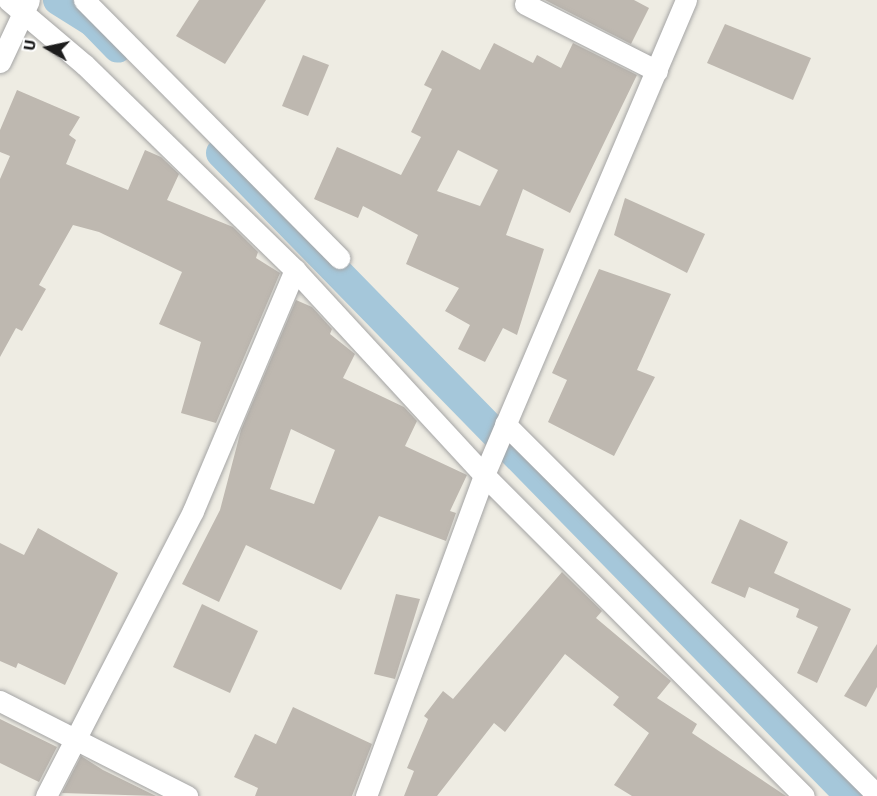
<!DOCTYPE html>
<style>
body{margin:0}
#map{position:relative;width:877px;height:796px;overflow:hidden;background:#eeece3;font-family:"Fira Sans",sans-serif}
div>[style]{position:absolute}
.canal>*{height:30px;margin:-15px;padding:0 15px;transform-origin:15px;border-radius:15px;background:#a5c7da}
.building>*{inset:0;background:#beb8b0}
.roads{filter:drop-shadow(0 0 2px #a4a4a4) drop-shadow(0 0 2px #a4a4a4)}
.minor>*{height:21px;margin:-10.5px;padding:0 10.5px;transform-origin:10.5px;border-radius:10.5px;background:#fff}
span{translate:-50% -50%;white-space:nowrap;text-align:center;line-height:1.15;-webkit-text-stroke:4.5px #fff;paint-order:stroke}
.north{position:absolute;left:18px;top:18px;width:60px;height:60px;-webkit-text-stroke:4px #fff;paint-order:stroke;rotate:279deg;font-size:16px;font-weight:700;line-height:24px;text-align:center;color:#1d1d1d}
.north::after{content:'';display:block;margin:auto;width:21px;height:27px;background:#1d1d1d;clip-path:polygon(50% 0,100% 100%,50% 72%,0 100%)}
</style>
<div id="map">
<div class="canal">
<div style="left:58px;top:0;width:40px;rotate:32deg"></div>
<div style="left:92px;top:21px;width:37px;rotate:46deg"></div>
<div style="left:221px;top:153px;width:899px;rotate:45.63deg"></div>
</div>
<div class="building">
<div style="clip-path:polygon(199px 0,266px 0,225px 64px,176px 36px)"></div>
<div style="clip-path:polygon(545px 0,634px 0,649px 8px,631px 44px)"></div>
<div style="clip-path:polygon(725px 24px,811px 58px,793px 100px,707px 63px)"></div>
<div style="clip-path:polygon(evenodd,494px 43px,533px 63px,537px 55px,561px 68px,573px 43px,637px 75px,570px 213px,523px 189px,506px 235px,544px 249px,517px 335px,503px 328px,485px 362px,458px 349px,470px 325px,445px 311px,459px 288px,406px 264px,418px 235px,363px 206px,358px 218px,314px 199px,337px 147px,401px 175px,421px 137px,411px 132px,432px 89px,424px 85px,442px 50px,480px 70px,494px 43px,458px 150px,498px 170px,480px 206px,437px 191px,458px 150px)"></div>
<div style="clip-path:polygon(303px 55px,329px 65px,308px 116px,282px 106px)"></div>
<div style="clip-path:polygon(17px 90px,80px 117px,69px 135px,76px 140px,66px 164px,128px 190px,145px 150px,161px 157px,179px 174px,167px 200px,233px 227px,258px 252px,256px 258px,280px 273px,216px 423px,181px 413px,201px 342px,159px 324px,182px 272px,99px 232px,73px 225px,39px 285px,46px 289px,22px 331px,16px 328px,0 357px,0 179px,10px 156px,0 152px,0 130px)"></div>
<div style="clip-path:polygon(625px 198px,705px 234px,687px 273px,614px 235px)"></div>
<div style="clip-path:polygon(599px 269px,671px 294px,637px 370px,655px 377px,614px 456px,548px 422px,567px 380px,552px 373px)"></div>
<div style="clip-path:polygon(evenodd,296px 300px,312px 307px,332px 329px,330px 334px,355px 354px,343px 378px,404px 407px,417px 421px,405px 446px,467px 475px,450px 511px,456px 513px,446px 541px,379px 516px,341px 590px,246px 545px,219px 602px,182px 584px,220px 510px,241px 430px,296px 300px,291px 429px,335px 450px,314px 504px,270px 489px,291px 429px)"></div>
<div style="clip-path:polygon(740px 519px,788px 542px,774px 573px,851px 609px,817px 683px,797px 673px,818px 627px,796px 617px,799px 609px,749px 587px,745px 598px,711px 583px)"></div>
<div style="clip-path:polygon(38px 528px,118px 573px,65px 685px,18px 663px,16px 668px,0 661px,0 543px,24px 555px)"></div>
<div style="clip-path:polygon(562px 572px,602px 611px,596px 618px,671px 681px,657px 698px,697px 724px,692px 733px,786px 796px,632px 796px,614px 785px,649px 733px,613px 705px,619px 697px,565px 654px,505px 732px,494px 723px,437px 796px,404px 796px,414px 771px,407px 768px,428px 719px,424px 716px,443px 691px,453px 699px)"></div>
<div style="clip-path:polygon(396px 594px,420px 599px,395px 679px,374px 674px)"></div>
<div style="clip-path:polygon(202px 604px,258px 631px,230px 693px,173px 667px)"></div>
<div style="clip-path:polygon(877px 644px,877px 687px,866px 707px,844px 696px)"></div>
<div style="clip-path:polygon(293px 707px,372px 744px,352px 796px,255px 796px,258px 788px,234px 777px,255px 734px,276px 744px)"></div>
<div style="clip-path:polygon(0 719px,57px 747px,39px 782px,0 763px)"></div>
<div style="clip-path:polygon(81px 756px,103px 770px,156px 796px,62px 793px)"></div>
</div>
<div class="roads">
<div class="minor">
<div style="left:8px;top:0;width:101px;rotate:40.2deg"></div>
<div style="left:85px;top:65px;width:293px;rotate:44.3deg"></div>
<div style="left:295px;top:270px;width:279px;rotate:47.3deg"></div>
<div style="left:484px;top:475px;width:453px;rotate:45.1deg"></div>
<div style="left:84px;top:0;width:363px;rotate:45.3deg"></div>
<div style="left:525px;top:4px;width:148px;rotate:26.9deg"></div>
<div style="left:0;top:62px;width:68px;rotate:-64.9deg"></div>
<div style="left:505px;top:424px;width:525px;rotate:44.92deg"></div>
<div style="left:0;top:701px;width:210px;rotate:26.9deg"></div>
<div style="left:46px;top:796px;width:321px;rotate:-62.7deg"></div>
<div style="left:193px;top:511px;width:262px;rotate:-67.1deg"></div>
<div style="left:366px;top:796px;width:342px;rotate:-69.8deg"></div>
<div style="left:484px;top:475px;width:516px;rotate:-66.96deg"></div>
</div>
</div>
<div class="north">U</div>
</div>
